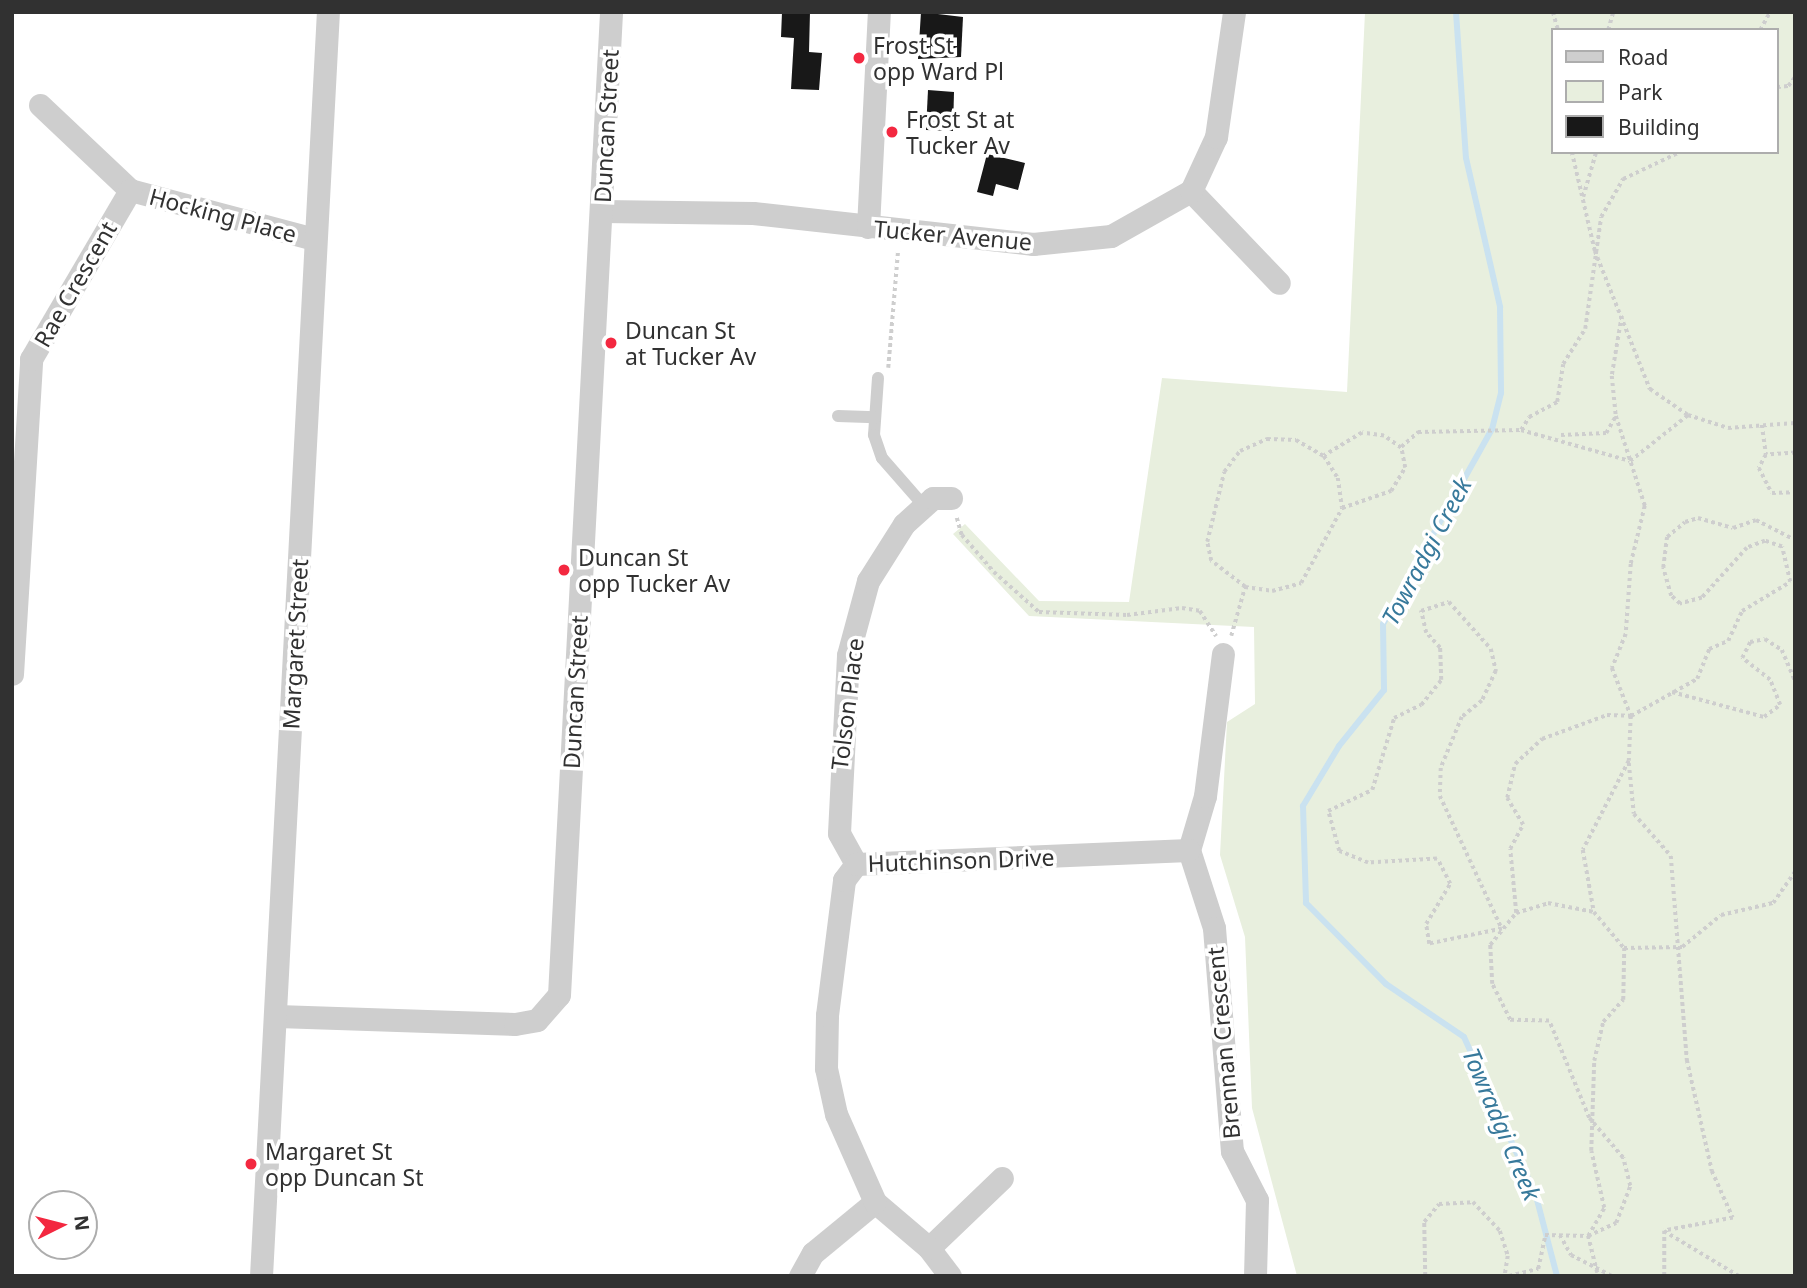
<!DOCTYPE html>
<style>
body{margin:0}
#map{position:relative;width:1807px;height:1288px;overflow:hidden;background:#fff;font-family:"Noto Sans",sans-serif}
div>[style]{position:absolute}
.green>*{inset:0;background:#e8efde}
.stream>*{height:6px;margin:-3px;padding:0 3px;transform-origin:3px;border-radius:3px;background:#cae2f0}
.building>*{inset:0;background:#181818}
.path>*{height:3.5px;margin-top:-1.75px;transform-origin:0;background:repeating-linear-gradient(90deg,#cecece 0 3.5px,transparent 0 7px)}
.service>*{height:12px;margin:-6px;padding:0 6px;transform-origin:6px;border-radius:6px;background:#cecece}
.minor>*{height:23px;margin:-11.5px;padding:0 11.5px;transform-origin:11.5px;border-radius:11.5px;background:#cecece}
.dots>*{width:19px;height:19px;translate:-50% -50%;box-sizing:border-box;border:4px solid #fff;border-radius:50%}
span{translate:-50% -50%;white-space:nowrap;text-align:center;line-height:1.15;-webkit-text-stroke:7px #fff;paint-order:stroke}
.poi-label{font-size:23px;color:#313131}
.left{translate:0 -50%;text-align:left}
.street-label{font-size:23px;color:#313131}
.water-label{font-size:24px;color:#37799b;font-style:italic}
.frame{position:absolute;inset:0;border:14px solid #313131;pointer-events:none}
.legend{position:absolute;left:1551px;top:28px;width:228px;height:126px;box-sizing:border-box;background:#fff;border:2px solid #adadad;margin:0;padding:9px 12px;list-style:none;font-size:21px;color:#313131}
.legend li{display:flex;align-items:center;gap:14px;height:35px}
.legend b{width:35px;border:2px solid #adadad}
.north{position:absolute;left:28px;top:1190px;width:70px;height:70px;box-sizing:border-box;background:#fff;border:2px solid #adadad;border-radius:50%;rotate:84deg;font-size:19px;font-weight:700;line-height:28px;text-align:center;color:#313131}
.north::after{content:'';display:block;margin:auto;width:24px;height:32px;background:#f32840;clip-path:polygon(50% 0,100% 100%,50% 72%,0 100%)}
</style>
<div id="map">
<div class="green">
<div style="clip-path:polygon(evenodd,1365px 12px,1795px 12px,1795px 1276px,1297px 1276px,1252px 1108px,1245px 937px,1220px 855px,1227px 722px,1255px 704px,1254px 627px,1029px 616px,953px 534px,965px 524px,1039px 601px,1129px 602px,1162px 378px,1347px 392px,1365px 12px,1553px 30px,1777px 30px,1777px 152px,1553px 152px,1553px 30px)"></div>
</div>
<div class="stream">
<div style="left:1456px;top:12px;width:146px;rotate:86.1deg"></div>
<div style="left:1466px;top:158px;width:153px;rotate:77.1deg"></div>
<div style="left:1500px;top:307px;width:86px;rotate:89.3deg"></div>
<div style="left:1501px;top:393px;width:37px;rotate:104deg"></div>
<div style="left:1492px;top:429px;width:223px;rotate:119.2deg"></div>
<div style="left:1383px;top:624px;width:66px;rotate:89.1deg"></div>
<div style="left:1384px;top:690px;width:72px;rotate:128.8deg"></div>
<div style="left:1339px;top:746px;width:70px;rotate:121deg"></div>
<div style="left:1303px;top:806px;width:97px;rotate:88.2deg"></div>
<div style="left:1306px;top:903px;width:114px;rotate:45.4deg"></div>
<div style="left:1386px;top:984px;width:94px;rotate:34.2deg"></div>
<div style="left:1464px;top:1037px;width:175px;rotate:65.6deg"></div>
<div style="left:1536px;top:1196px;width:83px;rotate:75.3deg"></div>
</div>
<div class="building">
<div style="clip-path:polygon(782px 12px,810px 12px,809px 52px,822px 53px,819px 90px,791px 89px,794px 38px,781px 37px)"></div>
<div style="clip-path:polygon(921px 12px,963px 17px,961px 57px,918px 59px)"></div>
<div style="clip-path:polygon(928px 90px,954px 92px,953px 131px,926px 130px)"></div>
<div style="clip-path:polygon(987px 154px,1025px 163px,1018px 190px,996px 184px,993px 196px,977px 192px)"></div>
</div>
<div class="path">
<div style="left:1553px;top:12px;width:19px;rotate:74deg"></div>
<div style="left:1608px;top:30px;width:19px;rotate:-74deg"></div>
<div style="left:1760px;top:30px;width:21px;rotate:-61deg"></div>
<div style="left:1777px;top:87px;width:11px;rotate:-5deg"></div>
<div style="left:1788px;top:86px;width:11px;rotate:-52deg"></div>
<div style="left:1572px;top:152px;width:102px;rotate:76.9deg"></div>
<div style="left:1595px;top:251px;width:149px;rotate:68.3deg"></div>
<div style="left:1650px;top:389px;width:46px;rotate:34.4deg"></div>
<div style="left:1688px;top:415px;width:42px;rotate:18deg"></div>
<div style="left:1728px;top:428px;width:67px;rotate:-4.3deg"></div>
<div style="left:1583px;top:197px;width:47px;rotate:-73.9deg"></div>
<div style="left:1622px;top:316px;width:61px;rotate:99.5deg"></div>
<div style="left:1612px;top:376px;width:40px;rotate:84.3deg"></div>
<div style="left:1616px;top:416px;width:95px;rotate:72.1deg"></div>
<div style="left:1645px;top:506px;width:60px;rotate:103.6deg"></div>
<div style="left:1631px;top:564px;width:70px;rotate:94.1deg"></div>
<div style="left:1626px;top:634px;width:37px;rotate:112deg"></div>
<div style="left:1612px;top:668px;width:52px;rotate:68.4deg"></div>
<div style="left:1631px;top:716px;width:45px;rotate:92.5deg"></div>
<div style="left:1629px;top:761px;width:100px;rotate:117.3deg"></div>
<div style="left:1583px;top:850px;width:63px;rotate:79.9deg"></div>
<div style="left:1594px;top:912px;width:47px;rotate:50.2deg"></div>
<div style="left:1624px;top:948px;width:58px;rotate:-1deg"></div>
<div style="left:1682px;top:947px;width:50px;rotate:-39.4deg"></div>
<div style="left:1721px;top:915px;width:53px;rotate:-13deg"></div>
<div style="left:1773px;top:903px;width:39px;rotate:-55deg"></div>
<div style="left:888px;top:368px;width:118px;rotate:-85.2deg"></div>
<div style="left:1762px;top:425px;width:30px;rotate:82deg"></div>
<div style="left:1521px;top:430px;width:15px;rotate:-58deg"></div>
<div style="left:1529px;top:417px;width:32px;rotate:-28deg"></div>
<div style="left:1557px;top:402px;width:38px;rotate:-81deg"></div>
<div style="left:1563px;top:364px;width:41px;rotate:-57.8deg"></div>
<div style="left:1585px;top:329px;width:113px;rotate:-81.9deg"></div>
<div style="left:1601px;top:217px;width:44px;rotate:-59.9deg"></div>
<div style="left:1623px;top:179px;width:63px;rotate:-25.3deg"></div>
<div style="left:1561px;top:435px;width:45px;rotate:-2.5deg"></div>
<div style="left:1606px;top:433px;width:20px;rotate:-60deg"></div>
<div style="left:1401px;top:447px;width:23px;rotate:-41deg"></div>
<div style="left:1418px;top:432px;width:103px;rotate:-1.1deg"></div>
<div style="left:1521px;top:430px;width:113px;rotate:15.9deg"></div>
<div style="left:1630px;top:461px;width:74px;rotate:-38.4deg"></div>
<div style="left:1795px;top:453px;width:29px;rotate:176deg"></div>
<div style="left:1766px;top:455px;width:15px;rotate:118deg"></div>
<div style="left:1759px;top:468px;width:28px;rotate:63deg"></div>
<div style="left:1772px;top:493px;width:23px;rotate:-2deg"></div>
<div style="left:957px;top:518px;width:18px;rotate:74deg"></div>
<div style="left:962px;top:535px;width:49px;rotate:49.1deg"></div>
<div style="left:994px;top:572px;width:60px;rotate:41.6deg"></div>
<div style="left:1039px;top:612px;width:88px;rotate:2deg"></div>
<div style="left:1127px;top:615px;width:55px;rotate:-7.3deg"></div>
<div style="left:1182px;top:608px;width:18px;rotate:9deg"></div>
<div style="left:1200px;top:611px;width:30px;rotate:57deg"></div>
<div style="left:1245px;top:587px;width:43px;rotate:-142.6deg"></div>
<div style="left:1211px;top:561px;width:19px;rotate:-102deg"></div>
<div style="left:1207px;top:542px;width:72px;rotate:-76.3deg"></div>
<div style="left:1224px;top:472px;width:26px;rotate:-53deg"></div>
<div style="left:1240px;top:451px;width:30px;rotate:-24deg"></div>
<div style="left:1267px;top:439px;width:29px;rotate:2deg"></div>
<div style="left:1296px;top:440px;width:32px;rotate:30deg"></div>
<div style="left:1449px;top:602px;width:63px;rotate:48.2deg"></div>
<div style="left:1491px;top:649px;width:23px;rotate:77deg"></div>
<div style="left:1496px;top:671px;width:33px;rotate:115deg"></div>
<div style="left:1482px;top:701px;width:26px;rotate:141deg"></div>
<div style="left:1462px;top:717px;width:55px;rotate:112.4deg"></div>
<div style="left:1441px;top:768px;width:28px;rotate:92deg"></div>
<div style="left:1440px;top:796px;width:147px;rotate:65deg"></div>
<div style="left:1502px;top:929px;width:75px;rotate:168.4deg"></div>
<div style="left:1429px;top:944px;width:20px;rotate:-99deg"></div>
<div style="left:1426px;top:924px;width:47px;rotate:-59deg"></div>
<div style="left:1450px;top:884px;width:28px;rotate:-117deg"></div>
<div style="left:1437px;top:859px;width:69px;rotate:176.7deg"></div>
<div style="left:1368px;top:863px;width:31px;rotate:-158deg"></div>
<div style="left:1339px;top:851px;width:41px;rotate:-105.4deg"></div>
<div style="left:1328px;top:811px;width:49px;rotate:-25.5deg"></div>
<div style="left:1372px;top:790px;width:75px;rotate:-73deg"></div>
<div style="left:1394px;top:718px;width:30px;rotate:-26deg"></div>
<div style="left:1421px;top:705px;width:32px;rotate:-51deg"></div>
<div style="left:1441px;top:680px;width:32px;rotate:-92deg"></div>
<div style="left:1440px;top:648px;width:21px;rotate:-133deg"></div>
<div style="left:1426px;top:633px;width:23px;rotate:-103deg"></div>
<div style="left:1421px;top:611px;width:29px;rotate:-18deg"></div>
<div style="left:1231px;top:636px;width:51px;rotate:-74.1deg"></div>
<div style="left:1245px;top:587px;width:27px;rotate:8deg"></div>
<div style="left:1272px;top:591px;width:30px;rotate:-15deg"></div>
<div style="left:1301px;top:583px;width:85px;rotate:-61.3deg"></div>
<div style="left:1342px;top:508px;width:52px;rotate:-19.1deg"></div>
<div style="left:1391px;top:491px;width:27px;rotate:-59deg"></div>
<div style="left:1405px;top:468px;width:20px;rotate:-101deg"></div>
<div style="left:1401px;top:448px;width:21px;rotate:-145deg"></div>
<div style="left:1384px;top:436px;width:22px;rotate:-172deg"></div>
<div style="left:1362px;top:433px;width:44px;rotate:148.8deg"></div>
<div style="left:1324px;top:456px;width:26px;rotate:58deg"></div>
<div style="left:1338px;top:478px;width:30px;rotate:82deg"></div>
<div style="left:1672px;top:692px;width:95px;rotate:15.2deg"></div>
<div style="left:1764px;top:717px;width:20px;rotate:-37deg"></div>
<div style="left:1780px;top:705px;width:27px;rotate:-112deg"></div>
<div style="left:1770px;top:680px;width:36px;rotate:-142deg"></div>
<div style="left:1742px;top:658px;width:18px;rotate:-63deg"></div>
<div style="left:1750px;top:642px;width:15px;rotate:-11deg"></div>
<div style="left:1765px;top:639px;width:20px;rotate:33deg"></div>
<div style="left:1782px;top:650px;width:34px;rotate:67deg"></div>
<div style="left:1629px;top:763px;width:51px;rotate:84.4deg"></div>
<div style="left:1634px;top:814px;width:56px;rotate:48.6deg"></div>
<div style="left:1671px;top:856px;width:205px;rotate:85.5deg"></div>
<div style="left:1687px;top:1060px;width:114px;rotate:77.3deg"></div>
<div style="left:1712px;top:1171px;width:51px;rotate:65.9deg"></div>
<div style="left:1733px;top:1218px;width:70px;rotate:169.3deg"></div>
<div style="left:1664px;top:1231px;width:87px;rotate:31deg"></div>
<div style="left:1516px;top:913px;width:34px;rotate:-17deg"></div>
<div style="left:1548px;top:903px;width:47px;rotate:11.1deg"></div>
<div style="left:1560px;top:1235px;width:23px;rotate:61deg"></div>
<div style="left:1571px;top:1255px;width:46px;rotate:27.1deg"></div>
<div style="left:1597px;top:1273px;width:38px;rotate:-104deg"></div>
<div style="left:1588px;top:1236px;width:32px;rotate:-60deg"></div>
<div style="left:1604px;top:1208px;width:58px;rotate:-102.8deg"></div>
<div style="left:1591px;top:1151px;width:90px;rotate:-88.1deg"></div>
<div style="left:1594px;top:1061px;width:40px;rotate:-77deg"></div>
<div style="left:1603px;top:1022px;width:30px;rotate:-48deg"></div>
<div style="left:1623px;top:1000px;width:52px;rotate:-88.9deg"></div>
<div style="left:1425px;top:1276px;width:54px;rotate:-91.1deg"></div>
<div style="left:1424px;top:1222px;width:23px;rotate:-50deg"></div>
<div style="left:1439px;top:1204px;width:34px;rotate:-3deg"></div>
<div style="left:1473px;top:1202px;width:40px;rotate:47deg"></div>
<div style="left:1500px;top:1231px;width:26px;rotate:72deg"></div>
<div style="left:1508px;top:1256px;width:20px;rotate:99deg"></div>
<div style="left:1509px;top:1276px;width:30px;rotate:-14deg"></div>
<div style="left:1538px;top:1269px;width:35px;rotate:-78deg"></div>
<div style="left:1545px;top:1235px;width:43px;rotate:1.3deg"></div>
<div style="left:1588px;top:1236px;width:31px;rotate:-25deg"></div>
<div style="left:1616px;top:1223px;width:40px;rotate:-69deg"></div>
<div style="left:1630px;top:1186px;width:29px;rotate:-104deg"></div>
<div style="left:1623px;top:1158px;width:52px;rotate:-130.4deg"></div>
<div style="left:1589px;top:1118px;width:105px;rotate:-112.4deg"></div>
<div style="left:1549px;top:1021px;width:39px;rotate:-179deg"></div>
<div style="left:1510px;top:1020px;width:40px;rotate:-116.6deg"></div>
<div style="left:1492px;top:984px;width:39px;rotate:-93deg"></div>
<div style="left:1490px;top:945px;width:41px;rotate:-50.9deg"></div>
<div style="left:1516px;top:913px;width:64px;rotate:-95.4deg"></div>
<div style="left:1510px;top:849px;width:27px;rotate:-62deg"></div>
<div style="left:1523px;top:825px;width:31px;rotate:-121deg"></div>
<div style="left:1507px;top:798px;width:35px;rotate:-77deg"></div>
<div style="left:1515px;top:764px;width:37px;rotate:-43deg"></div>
<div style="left:1542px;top:739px;width:69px;rotate:-20.3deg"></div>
<div style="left:1607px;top:715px;width:24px;rotate:2deg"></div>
<div style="left:1631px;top:716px;width:76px;rotate:-29.3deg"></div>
<div style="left:1697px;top:679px;width:32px;rotate:-68deg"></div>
<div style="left:1709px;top:649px;width:21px;rotate:-23deg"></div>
<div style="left:1728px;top:641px;width:33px;rotate:-65deg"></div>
<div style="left:1742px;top:611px;width:56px;rotate:-31.1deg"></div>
<div style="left:1790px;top:582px;width:36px;rotate:-103deg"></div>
<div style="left:1782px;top:547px;width:18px;rotate:-161deg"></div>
<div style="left:1765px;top:541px;width:19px;rotate:159deg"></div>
<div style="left:1747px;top:548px;width:67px;rotate:132deg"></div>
<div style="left:1702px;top:598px;width:23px;rotate:165deg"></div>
<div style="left:1680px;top:604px;width:12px;rotate:-138deg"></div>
<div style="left:1671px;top:596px;width:29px;rotate:-106deg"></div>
<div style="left:1663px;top:568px;width:31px;rotate:-83deg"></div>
<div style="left:1667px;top:537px;width:23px;rotate:-40deg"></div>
<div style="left:1685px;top:522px;width:14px;rotate:-17deg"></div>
<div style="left:1698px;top:518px;width:36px;rotate:16deg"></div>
<div style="left:1733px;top:528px;width:24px;rotate:-19deg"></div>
<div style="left:1756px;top:520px;width:44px;rotate:27.1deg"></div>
<div style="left:1664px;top:1276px;width:45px;rotate:-90deg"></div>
</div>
<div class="service">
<div style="left:878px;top:378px;width:57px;rotate:94deg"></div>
<div style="left:874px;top:435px;width:24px;rotate:71deg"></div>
<div style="left:882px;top:458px;width:64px;rotate:48.8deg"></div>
<div style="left:838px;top:416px;width:37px;rotate:2deg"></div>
</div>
<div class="minor">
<div style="left:40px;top:105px;width:124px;rotate:43.4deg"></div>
<div style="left:130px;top:190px;width:190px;rotate:14.9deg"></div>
<div style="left:1191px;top:191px;width:127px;rotate:46.3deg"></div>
<div style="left:602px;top:211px;width:151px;rotate:0.8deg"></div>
<div style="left:753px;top:213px;width:282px;rotate:6.3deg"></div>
<div style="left:1033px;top:244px;width:78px;rotate:-5.9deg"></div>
<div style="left:1111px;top:236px;width:92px;rotate:-29.4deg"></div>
<div style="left:1191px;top:191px;width:60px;rotate:-65.2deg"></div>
<div style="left:1216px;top:137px;width:126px;rotate:-81.8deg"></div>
<div style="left:868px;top:227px;width:215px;rotate:-87.1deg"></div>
<div style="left:12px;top:674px;width:316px;rotate:-86.5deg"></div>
<div style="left:31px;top:359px;width:196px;rotate:-59.6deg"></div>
<div style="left:1189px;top:850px;width:82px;rotate:72.2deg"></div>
<div style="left:1214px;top:928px;width:224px;rotate:85.4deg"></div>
<div style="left:1232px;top:1151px;width:55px;rotate:63deg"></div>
<div style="left:1257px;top:1200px;width:76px;rotate:91.5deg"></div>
<div style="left:1189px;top:850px;width:56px;rotate:-73.5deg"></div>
<div style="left:1205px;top:796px;width:143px;rotate:-82.8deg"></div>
<div style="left:856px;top:864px;width:35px;rotate:-119deg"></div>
<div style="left:839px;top:833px;width:178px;rotate:-87.1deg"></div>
<div style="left:848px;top:655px;width:77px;rotate:-74.9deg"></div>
<div style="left:868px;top:581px;width:67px;rotate:-57.7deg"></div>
<div style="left:904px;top:524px;width:39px;rotate:-42deg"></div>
<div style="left:933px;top:498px;width:18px"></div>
<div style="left:277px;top:1016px;width:238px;rotate:1.9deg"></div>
<div style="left:515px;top:1024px;width:22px;rotate:-10deg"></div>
<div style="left:537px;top:1020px;width:33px;rotate:-49deg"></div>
<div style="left:559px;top:995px;width:984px;rotate:-86.97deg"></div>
<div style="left:929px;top:1248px;width:101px;rotate:-43.8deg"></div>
<div style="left:261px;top:1276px;width:1266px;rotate:-86.97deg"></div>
<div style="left:800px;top:1276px;width:26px;rotate:-61deg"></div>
<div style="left:813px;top:1253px;width:80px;rotate:-39.4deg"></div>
<div style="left:950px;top:1276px;width:35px;rotate:-127deg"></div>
<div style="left:929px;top:1248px;width:71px;rotate:-139.6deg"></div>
<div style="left:875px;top:1202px;width:96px;rotate:-113.9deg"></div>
<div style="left:836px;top:1114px;width:47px;rotate:-102.3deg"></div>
<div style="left:826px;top:1068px;width:53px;rotate:-88.9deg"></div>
<div style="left:827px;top:1015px;width:136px;rotate:-82.8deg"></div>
<div style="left:844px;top:880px;width:20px;rotate:-53deg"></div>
<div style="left:856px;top:864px;width:333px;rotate:-2.4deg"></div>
</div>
<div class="dots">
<div style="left:859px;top:58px;background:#f32840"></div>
<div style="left:892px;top:132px;background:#f32840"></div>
<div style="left:611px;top:343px;background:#f32840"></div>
<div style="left:564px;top:570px;background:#f32840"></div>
<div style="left:251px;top:1164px;background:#f32840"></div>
</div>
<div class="poi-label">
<span class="left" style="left:873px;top:58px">Frost St<br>opp Ward Pl</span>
<span class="left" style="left:906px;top:132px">Frost St at<br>Tucker Av</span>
<span class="left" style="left:625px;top:343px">Duncan St<br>at Tucker Av</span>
<span class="left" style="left:578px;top:570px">Duncan St<br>opp Tucker Av</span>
<span class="left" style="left:265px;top:1164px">Margaret St<br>opp Duncan St</span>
</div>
<div class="street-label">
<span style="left:606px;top:126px;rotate:-87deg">Duncan Street</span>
<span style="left:223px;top:215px;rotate:15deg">Hocking Place</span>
<span style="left:953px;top:235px;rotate:5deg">Tucker Avenue</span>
<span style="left:75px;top:284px;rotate:-60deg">Rae Crescent</span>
<span style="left:295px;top:644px;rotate:-87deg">Margaret Street</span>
<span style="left:575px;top:692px;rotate:-87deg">Duncan Street</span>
<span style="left:847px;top:704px;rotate:-83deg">Tolson Place</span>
<span style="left:961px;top:860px;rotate:-2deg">Hutchinson Drive</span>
<span style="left:1223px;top:1043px;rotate:-95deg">Brennan Crescent</span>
</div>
<div class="water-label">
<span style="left:1426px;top:551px;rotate:-62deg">Towradgi Creek</span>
<span style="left:1502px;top:1124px;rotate:67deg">Towradgi Creek</span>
</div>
<div class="frame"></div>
<ul class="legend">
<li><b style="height:9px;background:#cecece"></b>Road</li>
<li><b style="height:19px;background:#e8efde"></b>Park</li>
<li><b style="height:19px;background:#181818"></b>Building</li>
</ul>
<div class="north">N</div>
</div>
